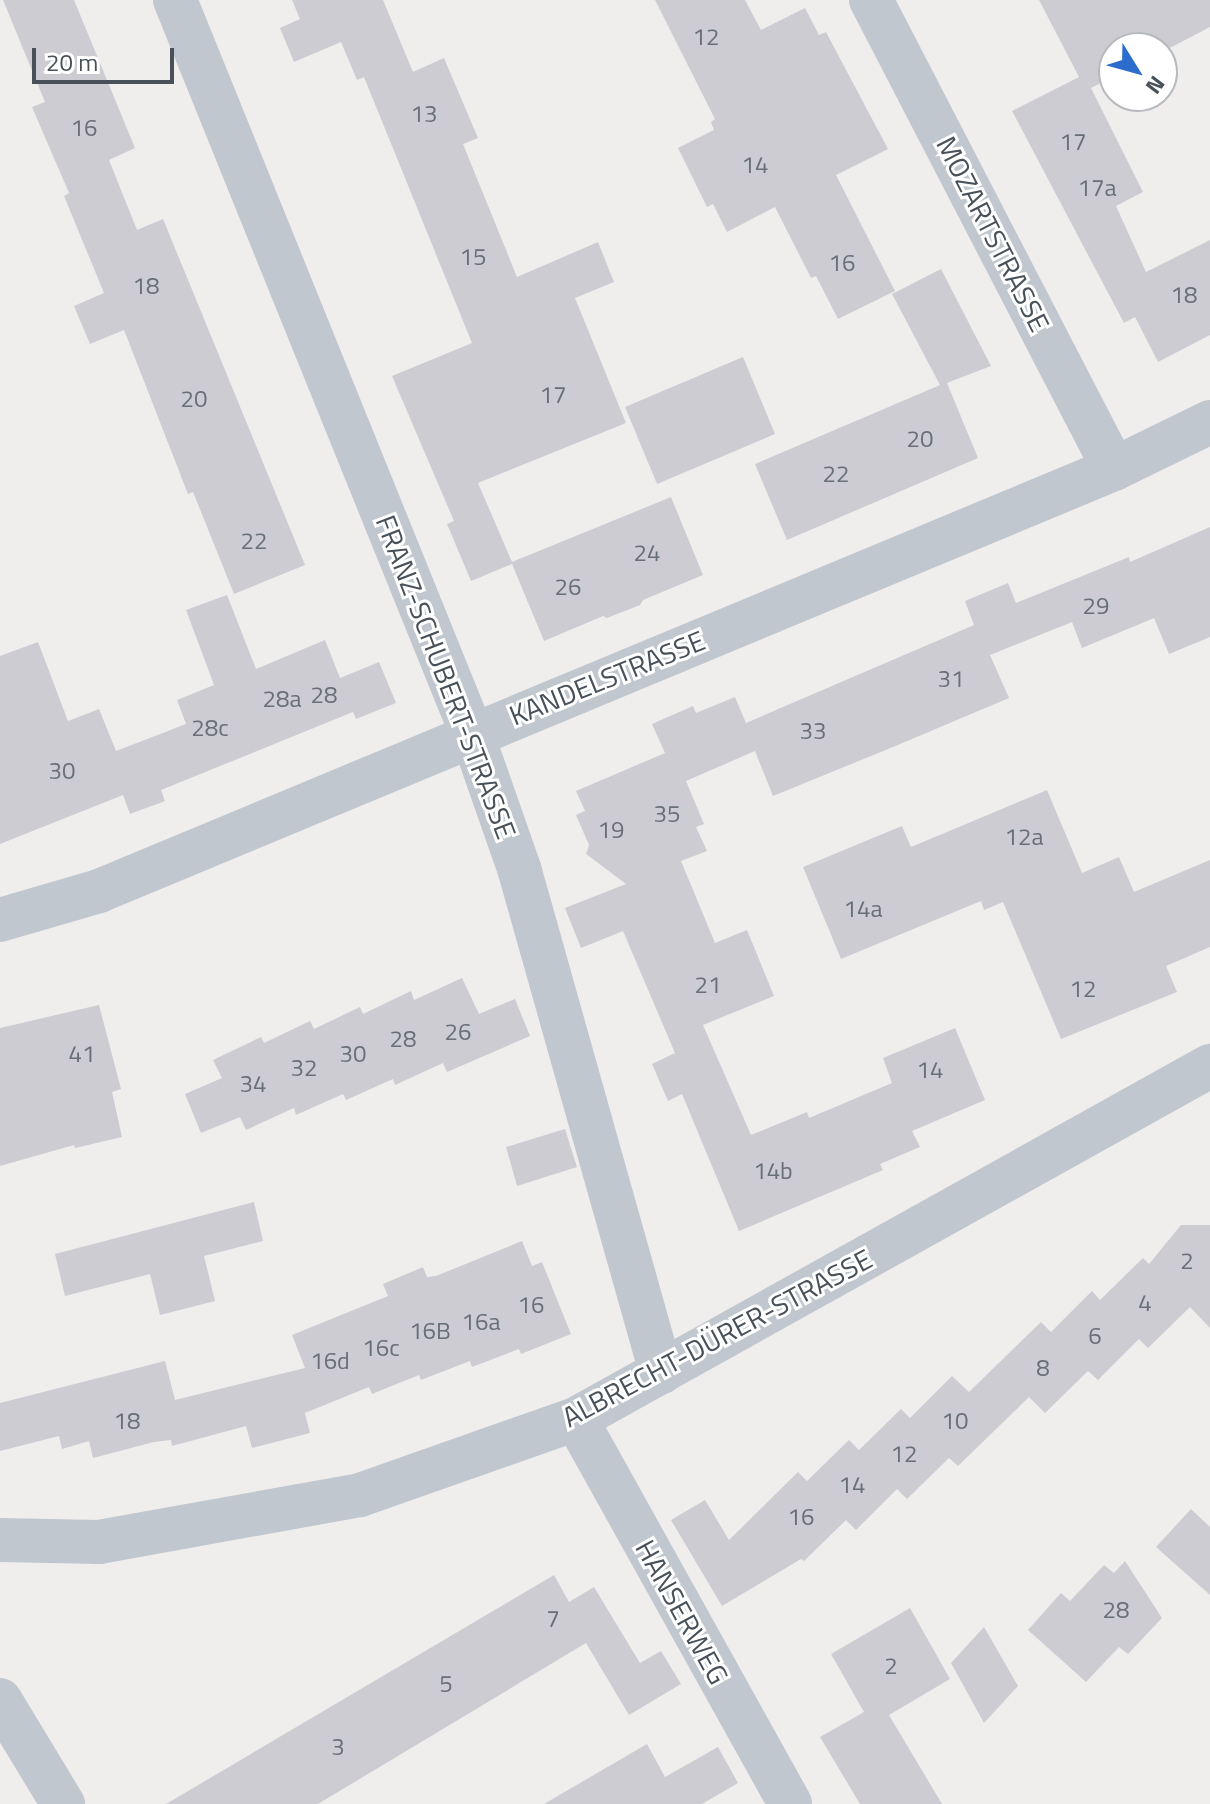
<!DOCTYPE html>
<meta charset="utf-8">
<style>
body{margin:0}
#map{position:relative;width:1210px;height:1804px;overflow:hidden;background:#f0eded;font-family:"Titillium Web",sans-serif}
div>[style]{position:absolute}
.building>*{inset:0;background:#ccccd2}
.minor>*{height:44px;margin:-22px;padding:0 22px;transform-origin:22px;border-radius:22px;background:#c0c7ce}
span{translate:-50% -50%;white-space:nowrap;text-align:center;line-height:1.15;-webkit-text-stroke:6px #fff;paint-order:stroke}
.number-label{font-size:24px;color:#696f77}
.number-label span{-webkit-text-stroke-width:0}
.street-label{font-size:28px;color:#485059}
.north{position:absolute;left:1098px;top:32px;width:80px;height:80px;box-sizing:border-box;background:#fff;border:2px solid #b6b9bd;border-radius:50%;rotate:127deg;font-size:22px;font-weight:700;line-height:32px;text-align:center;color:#485059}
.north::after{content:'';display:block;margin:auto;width:28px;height:36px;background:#2b6ccc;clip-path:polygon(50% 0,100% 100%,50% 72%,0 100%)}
.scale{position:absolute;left:32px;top:48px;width:142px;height:36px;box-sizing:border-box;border:4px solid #485059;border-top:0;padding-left:10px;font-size:24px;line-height:28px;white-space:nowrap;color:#485059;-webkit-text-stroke:6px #fff;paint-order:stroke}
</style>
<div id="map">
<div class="building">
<div style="clip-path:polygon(3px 0,74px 0,135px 148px,109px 160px,137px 230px,163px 219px,305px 565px,234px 594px,193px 492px,188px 494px,124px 330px,90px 344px,74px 306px,104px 293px,64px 196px,69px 193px,32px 107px,45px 102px)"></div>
<div style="clip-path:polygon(292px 0,383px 0,413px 72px,444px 58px,478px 138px,463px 144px,517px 277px,598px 242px,614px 282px,575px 298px,626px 423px,478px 483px,512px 562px,671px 497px,703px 575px,643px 600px,640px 605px,607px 618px,603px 616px,544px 641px,512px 564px,471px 581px,447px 524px,454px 521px,392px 376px,472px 343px,364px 77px,357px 80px,341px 42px,294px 62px,280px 28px,300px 19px)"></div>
<div style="clip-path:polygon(655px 0,745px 0,761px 30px,805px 8px,819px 35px,826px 32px,888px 149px,836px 175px,895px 291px,838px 319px,816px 276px,811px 278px,775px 207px,727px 232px,713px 204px,707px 207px,678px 148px,714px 130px,711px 122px,715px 119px)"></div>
<div style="clip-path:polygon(1039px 0,1210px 0,1210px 27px,1162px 52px,1162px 48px,1114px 48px,1114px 76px,1091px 88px,1143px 192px,1116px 206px,1146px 272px,1210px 240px,1210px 335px,1158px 362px,1135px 317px,1124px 323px,1012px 111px,1079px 77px)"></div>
<div style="clip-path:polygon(941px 269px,991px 366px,947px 383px,978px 458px,787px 540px,755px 464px,940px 385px,892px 294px)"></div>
<div style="clip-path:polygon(743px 357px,775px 434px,657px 484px,625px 407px)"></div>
<div style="clip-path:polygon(1210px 527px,1210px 637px,1169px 654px,1154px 618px,1082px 648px,1072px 622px,990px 655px,1009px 698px,893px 747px,773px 796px,755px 751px,686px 781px,704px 824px,696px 827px,707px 851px,681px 861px,715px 943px,747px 930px,774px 996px,703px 1025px,751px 1135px,807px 1112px,809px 1118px,892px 1083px,883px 1058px,955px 1028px,985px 1100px,912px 1131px,920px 1147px,880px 1164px,883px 1170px,739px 1231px,682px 1094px,668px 1101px,652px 1064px,675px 1053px,623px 931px,581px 948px,565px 908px,626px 884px,586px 854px,589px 845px,576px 815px,585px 811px,576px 791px,665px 753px,652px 724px,693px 706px,696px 713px,735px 697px,746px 723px,974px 625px,965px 601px,1008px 583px,1016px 603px,1129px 557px,1130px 562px)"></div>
<div style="clip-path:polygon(227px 595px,256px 669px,325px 640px,340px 678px,379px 662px,396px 703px,356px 719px,353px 712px,161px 790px,165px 801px,130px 814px,123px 795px,0 844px,0 656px,38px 642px,68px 721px,99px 709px,116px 751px,186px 724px,177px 700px,214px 685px,186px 610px)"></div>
<div style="clip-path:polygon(1047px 790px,1082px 873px,1119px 857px,1134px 892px,1210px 860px,1210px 947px,1166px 966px,1177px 992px,1061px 1039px,1003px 902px,984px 910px,981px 901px,841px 959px,803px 867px,902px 826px,911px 847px)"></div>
<div style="clip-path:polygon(462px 978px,479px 1014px,515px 999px,530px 1036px,447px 1072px,443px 1063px,395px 1085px,393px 1079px,346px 1100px,343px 1094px,296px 1115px,294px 1108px,246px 1130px,240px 1117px,201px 1133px,185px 1094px,222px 1078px,213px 1060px,261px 1037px,264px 1043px,310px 1021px,314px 1029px,360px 1007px,363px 1014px,411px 991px,414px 1000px)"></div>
<div style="clip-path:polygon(99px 1005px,121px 1089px,112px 1092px,122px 1137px,75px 1148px,74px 1145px,0 1166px,0 1028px)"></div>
<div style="clip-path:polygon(565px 1129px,577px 1167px,517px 1186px,506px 1147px)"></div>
<div style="clip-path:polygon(254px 1202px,263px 1241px,204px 1256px,215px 1301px,160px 1315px,150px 1274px,65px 1296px,55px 1254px)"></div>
<div style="clip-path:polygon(1181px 1225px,1210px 1225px,1210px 1328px,1190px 1307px,1148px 1348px,1139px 1339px,1098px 1380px,1088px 1371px,1045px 1413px,1029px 1397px,958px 1466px,949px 1458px,907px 1499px,897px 1489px,856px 1530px,846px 1520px,804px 1561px,801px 1559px,722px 1606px,671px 1520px,705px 1500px,729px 1540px,798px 1472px,807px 1481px,849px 1440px,859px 1450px,901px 1409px,910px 1418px,952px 1376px,969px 1392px,1041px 1322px,1051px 1332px,1092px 1291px,1100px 1300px,1143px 1258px,1149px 1264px)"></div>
<div style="clip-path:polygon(522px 1241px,532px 1266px,542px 1262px,571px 1334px,521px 1354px,519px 1349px,472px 1367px,470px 1361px,421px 1380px,419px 1375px,372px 1394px,369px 1387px,305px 1413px,310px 1433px,252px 1448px,246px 1426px,172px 1446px,171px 1440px,154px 1442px,93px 1458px,89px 1441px,62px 1449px,59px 1436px,0 1451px,0 1403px,165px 1361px,175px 1400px,305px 1368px,292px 1335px,388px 1296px,383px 1284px,423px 1267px,427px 1277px,436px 1276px)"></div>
<div style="clip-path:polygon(1191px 1509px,1210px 1527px,1210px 1595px,1156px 1547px)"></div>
<div style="clip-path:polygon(1125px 1561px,1162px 1618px,1128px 1654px,1119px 1647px,1086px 1682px,1028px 1630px,1061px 1593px,1070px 1601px,1104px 1565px,1114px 1573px)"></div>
<div style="clip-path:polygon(554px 1575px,569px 1602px,594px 1587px,640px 1663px,661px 1651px,681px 1684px,629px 1715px,586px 1643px,318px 1804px,166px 1804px)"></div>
<div style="clip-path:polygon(910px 1608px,950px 1679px,889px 1715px,942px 1804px,860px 1804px,820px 1737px,864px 1712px,831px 1654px)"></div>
<div style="clip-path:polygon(984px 1627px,1018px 1686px,984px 1723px,951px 1663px)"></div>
<div style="clip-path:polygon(647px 1744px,665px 1777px,718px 1747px,738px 1783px,702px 1804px,544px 1804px)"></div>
</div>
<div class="minor">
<div style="left:175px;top:0;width:792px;rotate:67.97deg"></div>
<div style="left:472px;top:734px;width:142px;rotate:70.7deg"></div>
<div style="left:519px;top:868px;width:524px;rotate:74.27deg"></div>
<div style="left:871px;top:0;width:528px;rotate:62.61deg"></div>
<div style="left:0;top:920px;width:103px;rotate:-16.3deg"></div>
<div style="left:99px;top:891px;width:1099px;rotate:-22.58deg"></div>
<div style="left:1114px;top:469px;width:107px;rotate:-26.1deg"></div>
<div style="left:576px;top:1419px;width:440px;rotate:60.9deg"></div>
<div style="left:0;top:1540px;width:99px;rotate:1.2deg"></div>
<div style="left:99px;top:1542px;width:265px;rotate:-10.2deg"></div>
<div style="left:360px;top:1495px;width:229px;rotate:-19.4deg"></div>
<div style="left:576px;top:1419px;width:726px;rotate:-29.11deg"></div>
<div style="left:0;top:1700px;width:122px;rotate:58.8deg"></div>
</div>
<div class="number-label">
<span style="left:706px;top:37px">12</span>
<span style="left:424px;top:114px">13</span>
<span style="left:84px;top:128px">16</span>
<span style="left:1073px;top:142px">17</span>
<span style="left:755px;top:165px">14</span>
<span style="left:1097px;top:188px">17a</span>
<span style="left:473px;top:257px">15</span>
<span style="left:842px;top:263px">16</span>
<span style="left:146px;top:286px">18</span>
<span style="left:1184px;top:295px">18</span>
<span style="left:553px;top:395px">17</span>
<span style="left:194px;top:399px">20</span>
<span style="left:920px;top:439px">20</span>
<span style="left:836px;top:474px">22</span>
<span style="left:254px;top:541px">22</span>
<span style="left:647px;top:553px">24</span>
<span style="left:568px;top:587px">26</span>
<span style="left:1096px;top:606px">29</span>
<span style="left:951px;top:679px">31</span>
<span style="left:324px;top:695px">28</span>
<span style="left:282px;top:699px">28a</span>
<span style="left:210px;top:728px">28c</span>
<span style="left:813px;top:731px">33</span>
<span style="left:62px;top:771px">30</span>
<span style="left:667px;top:814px">35</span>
<span style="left:611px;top:830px">19</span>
<span style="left:1024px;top:837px">12a</span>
<span style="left:863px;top:909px">14a</span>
<span style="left:708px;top:985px">21</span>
<span style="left:1083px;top:989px">12</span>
<span style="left:458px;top:1032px">26</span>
<span style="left:403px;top:1039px">28</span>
<span style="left:82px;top:1054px">41</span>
<span style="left:353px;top:1054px">30</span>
<span style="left:304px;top:1068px">32</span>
<span style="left:930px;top:1070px">14</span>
<span style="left:253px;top:1084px">34</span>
<span style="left:773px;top:1171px">14b</span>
<span style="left:1187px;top:1261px">2</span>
<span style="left:1145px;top:1303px">4</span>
<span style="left:531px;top:1305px">16</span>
<span style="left:481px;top:1322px">16a</span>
<span style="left:430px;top:1331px">16B</span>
<span style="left:1095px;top:1336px">6</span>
<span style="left:381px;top:1348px">16c</span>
<span style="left:330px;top:1361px">16d</span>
<span style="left:1043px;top:1368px">8</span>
<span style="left:127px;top:1421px">18</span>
<span style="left:955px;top:1421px">10</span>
<span style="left:904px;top:1454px">12</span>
<span style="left:852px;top:1485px">14</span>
<span style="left:801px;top:1517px">16</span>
<span style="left:1116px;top:1610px">28</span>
<span style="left:553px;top:1619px">7</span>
<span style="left:891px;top:1666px">2</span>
<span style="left:446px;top:1684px">5</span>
<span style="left:338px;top:1747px">3</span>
</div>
<div class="street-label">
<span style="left:993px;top:234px;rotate:63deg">MOZARTSTRASSE</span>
<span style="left:446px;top:677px;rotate:69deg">FRANZ-SCHUBERT-STRASSE</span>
<span style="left:607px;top:678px;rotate:-22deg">KANDELSTRASSE</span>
<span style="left:717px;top:1338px;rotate:-28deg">ALBRECHT-DÜRER-STRASSE</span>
<span style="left:682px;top:1612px;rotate:61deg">HANSERWEG</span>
</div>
<div class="north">N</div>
<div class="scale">20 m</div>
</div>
